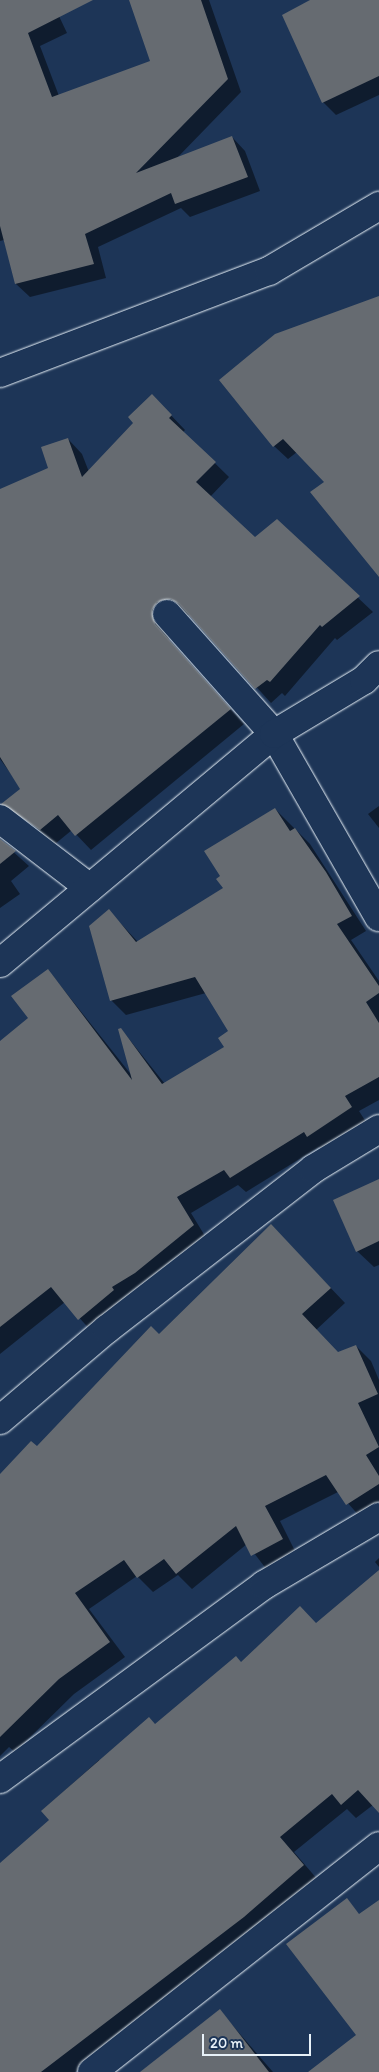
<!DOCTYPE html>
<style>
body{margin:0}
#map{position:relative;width:379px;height:2072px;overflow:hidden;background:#1d3557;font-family:Itim,sans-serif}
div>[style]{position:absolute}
.shadow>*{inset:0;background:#0007}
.building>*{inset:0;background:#666b71}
.roads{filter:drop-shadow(0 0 1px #e8f1f8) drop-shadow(0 0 1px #e8f1f8)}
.minor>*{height:28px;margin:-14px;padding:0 14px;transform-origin:14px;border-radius:14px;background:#1d3557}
span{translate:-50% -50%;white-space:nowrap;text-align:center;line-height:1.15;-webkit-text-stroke:4px #1d3557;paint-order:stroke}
.scale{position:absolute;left:202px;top:2034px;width:109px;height:22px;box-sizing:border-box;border:2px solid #e8f1f8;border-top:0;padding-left:6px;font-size:15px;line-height:18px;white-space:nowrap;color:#e8f1f8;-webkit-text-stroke:4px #1d3557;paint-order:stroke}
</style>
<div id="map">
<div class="shadow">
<div style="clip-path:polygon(0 0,87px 0,58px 14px,67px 33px,40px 46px,59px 96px,152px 62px,130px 0,209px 0,241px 92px,176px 159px,232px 137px,245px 151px,260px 191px,190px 217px,181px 208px,98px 247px,106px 278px,30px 297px,16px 284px,4px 240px,0 241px)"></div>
<div style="clip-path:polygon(313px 0,379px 0,379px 95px,336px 115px,323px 102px)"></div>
<div style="clip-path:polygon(379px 297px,379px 575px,326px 482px,297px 452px,288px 459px,274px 446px)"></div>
<div style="clip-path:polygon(166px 410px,185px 430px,183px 432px,229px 477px,210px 497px,255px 539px,277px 521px,373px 612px,337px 640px,335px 638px,285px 696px,282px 693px,271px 703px,191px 615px,172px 616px,166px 625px,169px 640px,244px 724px,91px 850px,72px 830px,55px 844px,18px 812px,22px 789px,0 759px,0 495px,50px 469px,68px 439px,82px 454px,89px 472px)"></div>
<div style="clip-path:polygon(379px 806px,379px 828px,368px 814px)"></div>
<div style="clip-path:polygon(275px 809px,310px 844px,366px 931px,351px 940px,379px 981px,379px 1100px,359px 1111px,366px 1122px,323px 1151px,319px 1147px,246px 1192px,238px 1185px,191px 1213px,208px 1241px,94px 1334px,65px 1302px,0 1354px,0 1042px,30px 1019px,48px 970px,133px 1077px,121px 1029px,165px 1084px,225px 1047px,230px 1031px,206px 993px,126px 1015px,111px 1000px,109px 911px,138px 942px,224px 888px)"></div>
<div style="clip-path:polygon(0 840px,29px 866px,11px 881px,20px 894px,0 908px)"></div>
<div style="clip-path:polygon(379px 1180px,379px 1265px,374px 1267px,357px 1251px)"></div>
<div style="clip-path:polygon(286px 1241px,345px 1303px,316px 1330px,338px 1354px,356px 1346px,371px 1361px,379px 1380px,379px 1508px,362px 1519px,338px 1492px,280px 1521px,297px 1555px,267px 1570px,247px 1544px,192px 1589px,178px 1575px,153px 1592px,137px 1576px,89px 1609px,125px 1657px,74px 1694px,15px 1752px,9px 1747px,0 1756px,0 1476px,37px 1448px,159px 1336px)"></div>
<div style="clip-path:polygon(379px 1558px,379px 1567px,375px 1562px)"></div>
<div style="clip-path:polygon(379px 1571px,379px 1812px,373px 1805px,356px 1818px,347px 1809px,294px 1852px,318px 1880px,259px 1932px,75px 2072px,0 2072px,0 1864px,51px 1820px,42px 1811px,99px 1760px,101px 1762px,156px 1725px,241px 1663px,317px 1625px)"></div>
<div style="clip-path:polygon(220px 2011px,273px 2072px,142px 2072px)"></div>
</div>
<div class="building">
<div style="clip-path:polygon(0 0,93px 0,28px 33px,52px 97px,150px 61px,129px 0,201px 0,228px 79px,136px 173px,232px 136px,248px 177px,175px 204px,171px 193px,85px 234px,94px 264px,15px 284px,0 226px)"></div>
<div style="clip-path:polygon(310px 0,379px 0,379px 76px,322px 103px,282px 15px)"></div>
<div style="clip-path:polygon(379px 296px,379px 577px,310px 492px,324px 482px,283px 439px,273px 447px,219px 380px,275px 334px)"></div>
<div style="clip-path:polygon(152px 394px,172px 415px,169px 418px,216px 462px,196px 482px,255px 537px,277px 519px,360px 596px,322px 627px,320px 625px,270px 682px,267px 680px,255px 689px,179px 604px,171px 599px,157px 602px,152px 610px,155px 624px,231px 709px,75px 836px,58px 815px,40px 830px,1px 804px,20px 789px,0 757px,0 489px,48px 468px,41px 447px,68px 438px,82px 477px,133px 423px,128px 417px)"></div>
<div style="clip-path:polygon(275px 808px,290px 831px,295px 828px,326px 872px,352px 916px,337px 924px,379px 986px,379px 993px,366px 1002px,379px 1023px,379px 1077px,345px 1096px,352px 1107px,307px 1137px,304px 1132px,230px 1178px,224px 1170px,177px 1197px,194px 1225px,135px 1273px,112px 1287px,114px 1290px,78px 1320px,51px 1287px,0 1327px,0 1041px,28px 1018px,11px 996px,48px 969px,132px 1080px,118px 1029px,121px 1028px,162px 1084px,224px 1047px,218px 1038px,228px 1031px,195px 977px,110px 1001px,89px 926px,109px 909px,136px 942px,223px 888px,216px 879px,220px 876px,204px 851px)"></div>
<div style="clip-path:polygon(0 839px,16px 851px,0 864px)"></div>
<div style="clip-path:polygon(379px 1179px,379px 1241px,356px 1252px,333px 1200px)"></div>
<div style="clip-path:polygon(271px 1224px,331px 1288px,302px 1314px,338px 1352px,356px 1345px,378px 1394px,358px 1403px,379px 1447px,366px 1455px,379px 1476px,379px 1484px,346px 1505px,326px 1475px,265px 1506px,283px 1539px,251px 1556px,236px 1526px,176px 1574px,164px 1559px,137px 1578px,124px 1560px,75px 1593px,110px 1642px,59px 1679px,0 1737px,0 1474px,31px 1441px,37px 1446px,151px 1326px,159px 1334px)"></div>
<div style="clip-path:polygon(379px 1570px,379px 1813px,358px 1790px,341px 1805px,332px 1794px,280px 1837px,304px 1865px,244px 1917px,41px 2072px,0 2072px,0 1863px,49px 1820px,41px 1811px,149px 1717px,155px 1724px,236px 1656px,241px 1662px,300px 1606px,316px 1623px)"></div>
<div style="clip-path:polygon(347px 1898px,359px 1914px,379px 1900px,379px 2072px,308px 2072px,356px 2035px,286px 1944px)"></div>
<div style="clip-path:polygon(220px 2009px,269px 2072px,140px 2072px)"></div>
</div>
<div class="roads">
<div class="minor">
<div style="left:0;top:373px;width:288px;rotate:-20.8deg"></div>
<div style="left:269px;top:271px;width:128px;rotate:-30.6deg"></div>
<div style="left:167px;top:614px;width:161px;rotate:48.3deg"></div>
<div style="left:274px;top:734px;width:211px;rotate:60.2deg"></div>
<div style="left:0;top:819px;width:113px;rotate:37.5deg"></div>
<div style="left:0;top:963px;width:357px;rotate:-39.9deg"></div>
<div style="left:274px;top:734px;width:105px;rotate:-31deg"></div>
<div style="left:364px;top:680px;width:21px;rotate:-45deg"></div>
<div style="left:0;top:1420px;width:140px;rotate:-40.4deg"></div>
<div style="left:107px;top:1329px;width:261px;rotate:-37.8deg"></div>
<div style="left:313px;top:1169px;width:77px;rotate:-31.2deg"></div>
<div style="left:0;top:1779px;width:328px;rotate:-36.3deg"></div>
<div style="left:264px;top:1585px;width:134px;rotate:-30.6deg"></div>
<div style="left:92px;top:2072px;width:365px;rotate:-38.2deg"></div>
</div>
</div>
<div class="scale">20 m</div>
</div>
